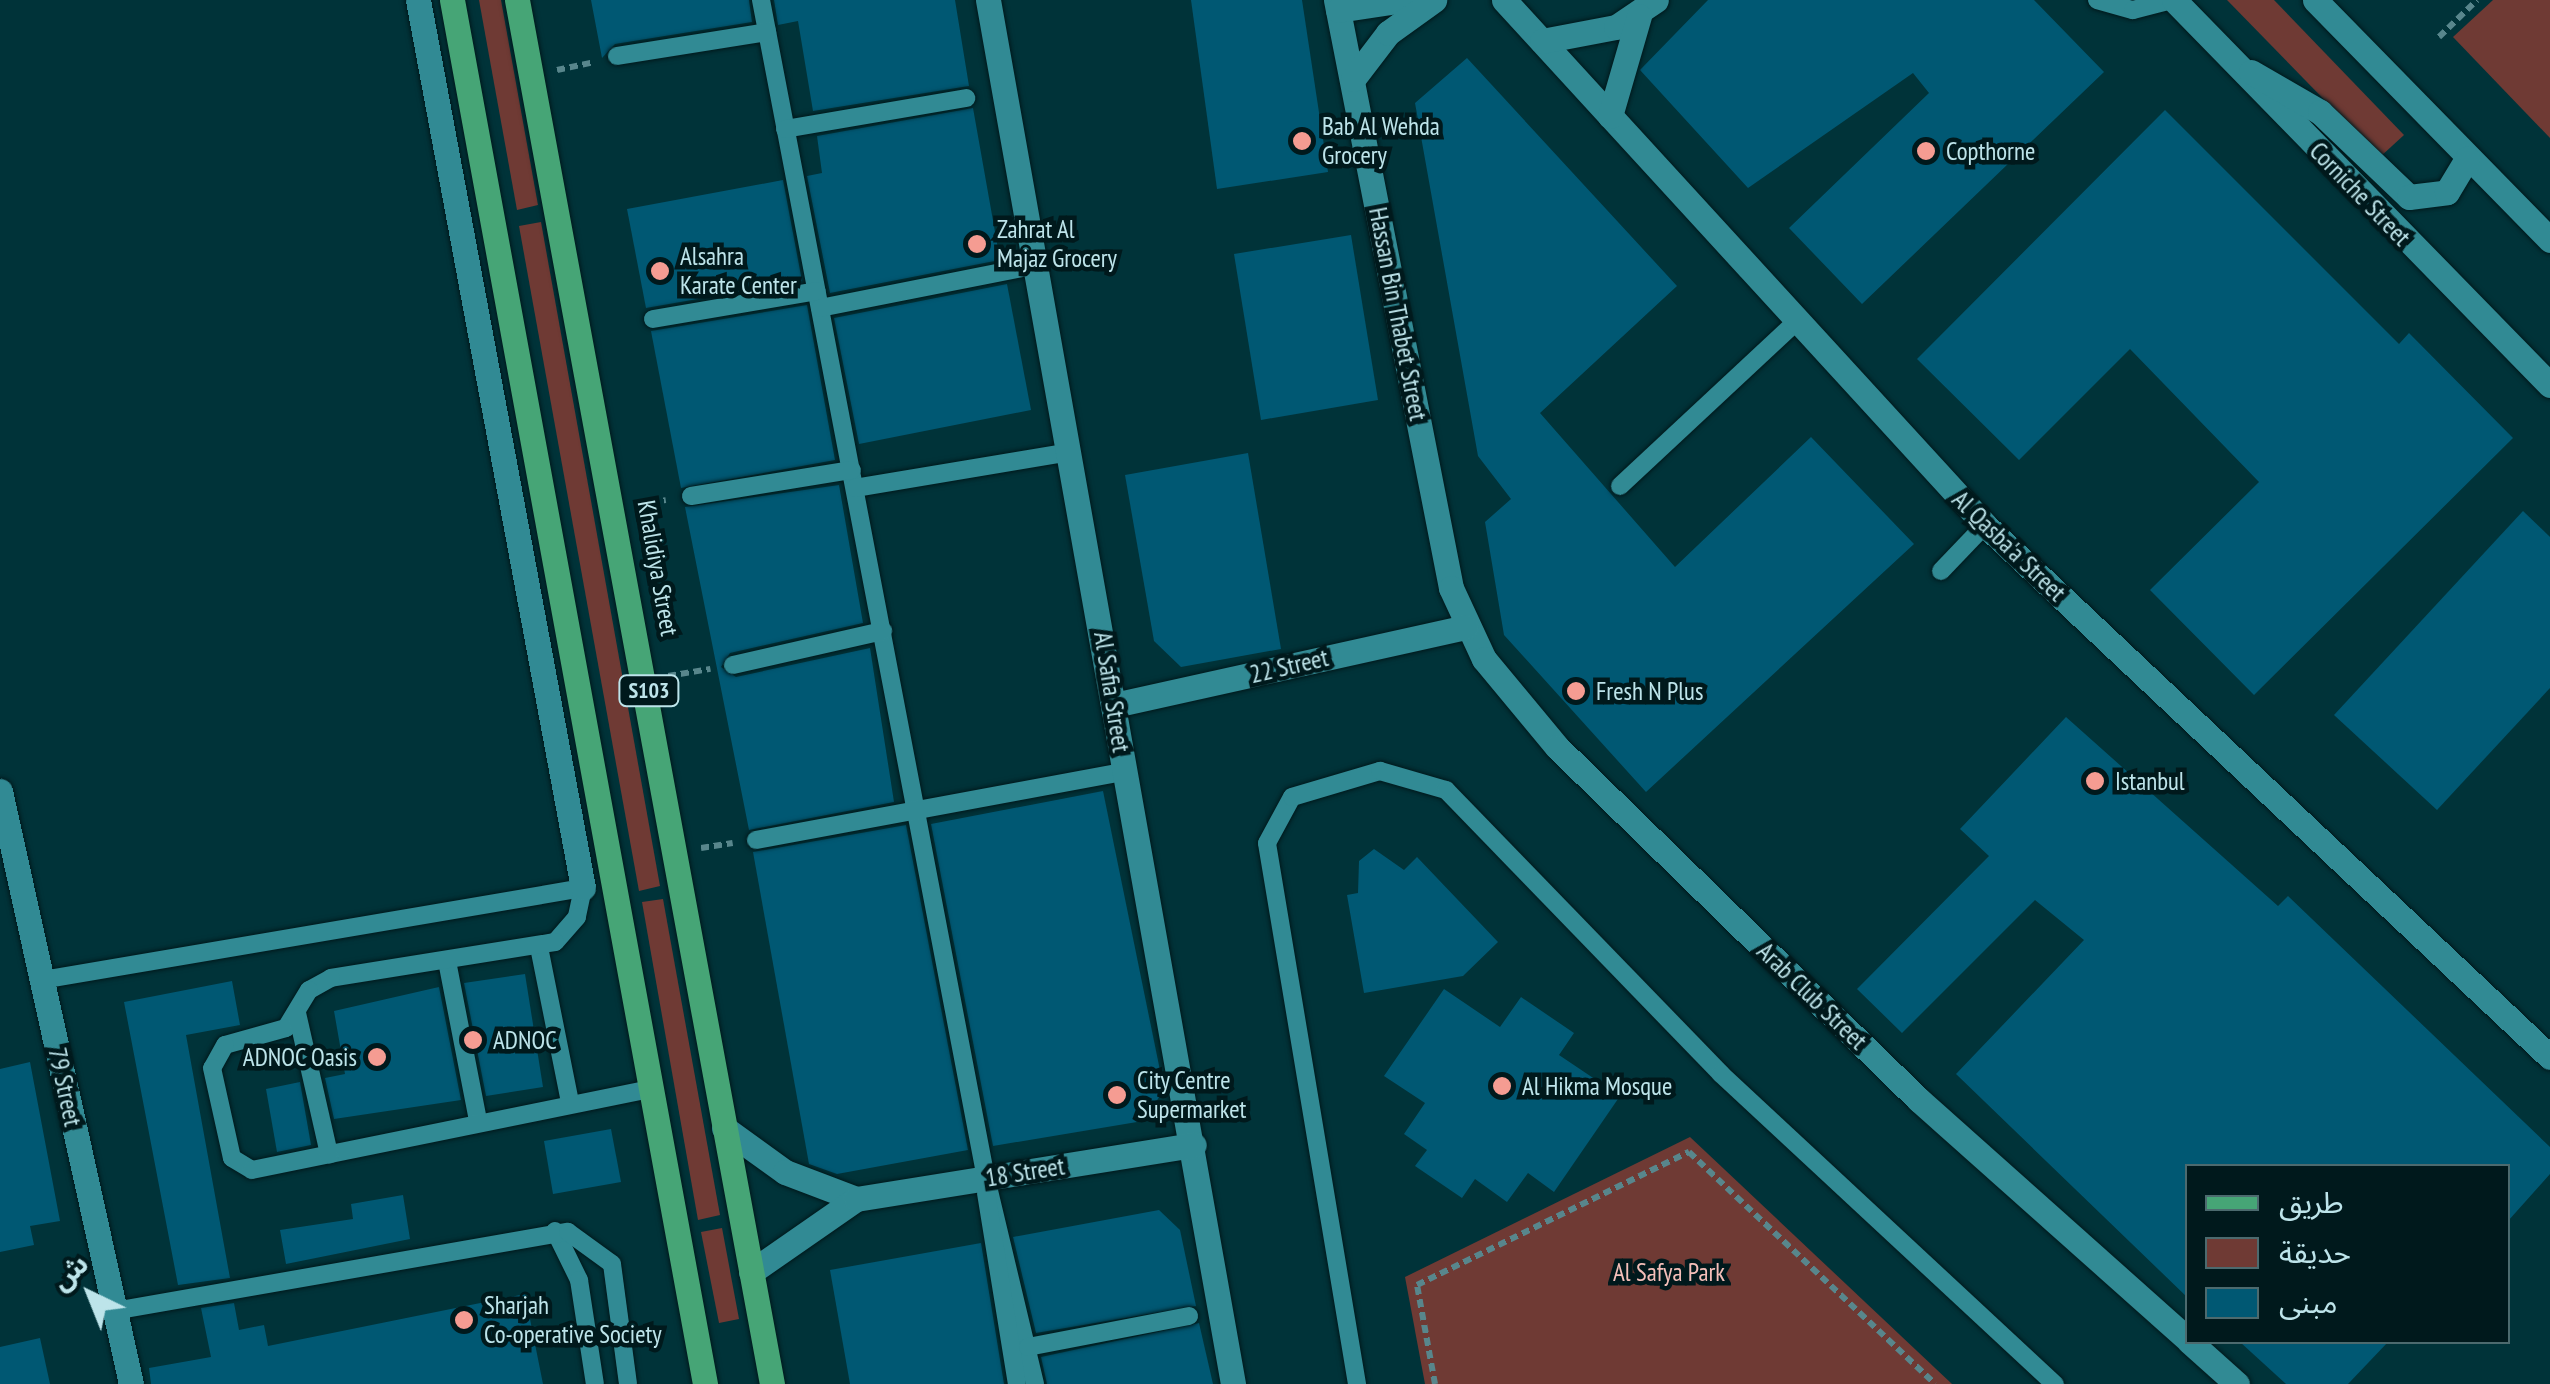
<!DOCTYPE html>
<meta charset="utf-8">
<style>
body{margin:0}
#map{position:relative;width:2550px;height:1384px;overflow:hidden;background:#003339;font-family:"PT Sans Narrow","Noto Sans Arabic",sans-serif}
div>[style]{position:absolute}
.green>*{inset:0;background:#6f3a34}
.building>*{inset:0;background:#005873}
.path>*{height:6px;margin-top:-3px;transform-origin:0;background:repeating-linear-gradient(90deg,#58868c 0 8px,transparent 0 13px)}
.roads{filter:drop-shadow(0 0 2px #00191c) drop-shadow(0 0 2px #00191c)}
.lane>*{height:18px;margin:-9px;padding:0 9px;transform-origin:9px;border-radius:9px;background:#318a94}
.street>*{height:25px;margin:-12.5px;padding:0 12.5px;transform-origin:12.5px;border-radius:12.5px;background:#318a94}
.secondary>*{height:25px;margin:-12.5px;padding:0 12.5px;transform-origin:12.5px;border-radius:12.5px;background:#318a94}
.primary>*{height:25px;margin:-12.5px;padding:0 12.5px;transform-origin:12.5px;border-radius:12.5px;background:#46a576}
.dots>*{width:28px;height:28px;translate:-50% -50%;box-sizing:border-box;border:5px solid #00191c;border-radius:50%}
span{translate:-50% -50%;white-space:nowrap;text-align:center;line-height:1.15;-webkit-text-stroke:9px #00191c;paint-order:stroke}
.shield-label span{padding:2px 8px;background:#00191c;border:2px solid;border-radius:8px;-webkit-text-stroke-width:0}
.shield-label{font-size:22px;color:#bde4ea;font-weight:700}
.poi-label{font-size:25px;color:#bde4ea}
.left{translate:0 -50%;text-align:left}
.right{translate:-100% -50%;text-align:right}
.street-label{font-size:25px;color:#bde4ea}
.park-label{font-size:25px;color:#f4bfb9}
.legend{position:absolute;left:2185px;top:1164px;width:325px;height:180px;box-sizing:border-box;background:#00191c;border:2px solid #4c6a6e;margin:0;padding:12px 18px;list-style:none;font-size:30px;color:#bde4ea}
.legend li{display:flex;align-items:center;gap:20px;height:50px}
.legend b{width:50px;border:2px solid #4c6a6e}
.north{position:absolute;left:40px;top:1244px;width:100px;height:100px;-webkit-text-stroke:8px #00191c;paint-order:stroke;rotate:317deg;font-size:28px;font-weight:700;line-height:40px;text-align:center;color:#bde4ea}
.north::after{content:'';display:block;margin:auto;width:35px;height:45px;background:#bde4ea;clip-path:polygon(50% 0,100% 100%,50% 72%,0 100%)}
</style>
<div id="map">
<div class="green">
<div style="clip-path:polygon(479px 0,501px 0,538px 205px,517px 210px)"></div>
<div style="clip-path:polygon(2227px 0,2274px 0,2404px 135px,2380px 157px)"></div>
<div style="clip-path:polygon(2493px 0,2550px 0,2550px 138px,2453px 37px)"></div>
<div style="clip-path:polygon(541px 222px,660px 886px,639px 891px,519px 226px)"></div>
<div style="clip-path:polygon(663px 899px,720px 1215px,698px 1220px,642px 902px)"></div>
<div style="clip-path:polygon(1690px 1137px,1952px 1384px,1425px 1384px,1405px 1277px)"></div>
<div style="clip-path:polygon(722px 1228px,739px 1319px,719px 1323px,701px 1232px)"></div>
</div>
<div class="building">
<div style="clip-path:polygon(591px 0,749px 0,752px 22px,615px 44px,602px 58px)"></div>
<div style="clip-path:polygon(774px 0,955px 0,969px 86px,813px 111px,798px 21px,778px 25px)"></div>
<div style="clip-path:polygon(1191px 0,1302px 0,1328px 172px,1217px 189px)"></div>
<div style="clip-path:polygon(1708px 0,2034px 0,2104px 72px,1862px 304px,1789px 228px,1929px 93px,1913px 73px,1748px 188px,1640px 70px)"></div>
<div style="clip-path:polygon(1467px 58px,1677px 286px,1540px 413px,1675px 567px,1811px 437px,1914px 544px,1646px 792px,1504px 635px,1485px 522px,1511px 499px,1478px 456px,1415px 103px)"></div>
<div style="clip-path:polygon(973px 108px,1000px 260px,830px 293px,807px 176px,822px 173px,817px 136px)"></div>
<div style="clip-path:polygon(2165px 110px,2399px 344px,2409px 333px,2513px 438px,2254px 695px,2150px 590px,2259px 482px,2130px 349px,2019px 460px,1917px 359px)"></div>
<div style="clip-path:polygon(783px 180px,802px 281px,646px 308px,627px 209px)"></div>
<div style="clip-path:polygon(1351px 235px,1378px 400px,1261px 420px,1234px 254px)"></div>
<div style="clip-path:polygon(1007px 284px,1031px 410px,859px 444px,834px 318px)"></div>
<div style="clip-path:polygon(807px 305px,835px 460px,681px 488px,651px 331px)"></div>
<div style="clip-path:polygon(1248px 453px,1281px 649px,1181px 667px,1154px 641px,1125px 475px)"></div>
<div style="clip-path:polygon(839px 485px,863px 623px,730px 653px,721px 667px,736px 677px,870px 648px,894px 802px,749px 830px,685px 507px)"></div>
<div style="clip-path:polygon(2523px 511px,2550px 537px,2550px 688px,2437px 810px,2334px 715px)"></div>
<div style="clip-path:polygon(2066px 717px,2278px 906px,2288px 896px,2550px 1147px,2550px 1174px,2508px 1221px,2508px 1166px,2188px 1166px,2188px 1298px,1956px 1074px,2084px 940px,2035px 900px,1902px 1033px,1857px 989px,1989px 856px,1960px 829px)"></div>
<div style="clip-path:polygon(1103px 791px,1164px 1090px,1143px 1121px,993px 1146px,931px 824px)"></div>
<div style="clip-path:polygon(906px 825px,968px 1150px,837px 1174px,809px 1164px,753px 852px)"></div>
<div style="clip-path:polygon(1374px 849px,1404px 870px,1417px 857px,1498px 942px,1463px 976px,1364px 993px,1347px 895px,1358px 893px,1359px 861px)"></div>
<div style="clip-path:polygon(525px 974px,543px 1087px,486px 1096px,464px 983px)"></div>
<div style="clip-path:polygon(232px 981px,240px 1025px,186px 1035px,230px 1278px,178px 1285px,124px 1002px)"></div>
<div style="clip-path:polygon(439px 987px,461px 1100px,334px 1119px,325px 1078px,345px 1074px,334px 1011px)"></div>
<div style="clip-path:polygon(1444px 989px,1500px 1027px,1521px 997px,1574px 1033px,1559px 1055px,1620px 1096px,1554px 1192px,1528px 1173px,1507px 1202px,1475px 1179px,1462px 1198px,1415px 1166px,1427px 1150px,1404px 1134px,1425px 1103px,1384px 1076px)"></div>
<div style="clip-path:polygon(30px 1062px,60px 1221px,30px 1226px,34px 1245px,0 1252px,0 1069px)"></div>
<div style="clip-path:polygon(300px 1082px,311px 1145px,277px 1152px,266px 1089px)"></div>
<div style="clip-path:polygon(611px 1129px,621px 1182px,553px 1194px,544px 1141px)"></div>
<div style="clip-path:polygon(403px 1195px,410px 1239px,286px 1264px,280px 1230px,353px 1219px,351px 1204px)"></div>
<div style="clip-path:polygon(1159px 1210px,1180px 1230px,1196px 1306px,1036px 1333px,1013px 1237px)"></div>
<div style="clip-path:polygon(981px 1243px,1004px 1384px,850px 1384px,830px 1270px)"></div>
<div style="clip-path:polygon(525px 1294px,543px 1384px,151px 1384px,149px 1368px,211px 1357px,201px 1308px,234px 1303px,239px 1330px,264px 1325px,268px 1346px)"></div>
<div style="clip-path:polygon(1199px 1323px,1213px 1384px,1047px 1384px,1041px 1357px)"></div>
<div style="clip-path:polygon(40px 1338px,50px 1384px,0 1384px,0 1347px)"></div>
<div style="clip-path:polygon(2240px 1342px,2388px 1342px,2348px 1384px,2286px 1384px)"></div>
</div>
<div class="path">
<div style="left:2439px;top:37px;width:53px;rotate:-44.2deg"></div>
<div style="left:557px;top:70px;width:38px;rotate:-12deg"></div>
<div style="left:638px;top:504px;width:28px;rotate:-8deg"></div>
<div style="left:668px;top:676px;width:43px;rotate:-9.5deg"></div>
<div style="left:701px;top:848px;width:32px;rotate:-9deg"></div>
<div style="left:1435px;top:1384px;width:101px;rotate:-100.3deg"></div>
<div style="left:1417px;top:1285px;width:303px;rotate:-26.1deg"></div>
<div style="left:1689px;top:1152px;width:338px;rotate:43.3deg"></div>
</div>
<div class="roads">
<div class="lane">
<div style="left:761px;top:0;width:1199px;rotate:79.19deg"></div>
<div style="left:986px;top:1178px;width:212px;rotate:76.6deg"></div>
<div style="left:2097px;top:0;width:37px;rotate:16deg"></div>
<div style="left:2133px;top:10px;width:40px;rotate:-14.4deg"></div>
<div style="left:617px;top:56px;width:152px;rotate:-9.1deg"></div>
<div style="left:785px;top:129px;width:184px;rotate:-9.7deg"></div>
<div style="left:820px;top:308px;width:222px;rotate:-11.2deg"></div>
<div style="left:653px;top:319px;width:166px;rotate:-9.7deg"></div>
<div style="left:1620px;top:486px;width:239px;rotate:-43deg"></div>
<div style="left:855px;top:488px;width:219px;rotate:-9.5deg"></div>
<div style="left:691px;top:496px;width:163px;rotate:-9.2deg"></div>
<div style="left:1941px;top:571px;width:64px;rotate:-46.3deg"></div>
<div style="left:733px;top:665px;width:154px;rotate:-12.8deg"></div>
<div style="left:756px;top:840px;width:374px;rotate:-10.5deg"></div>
<div style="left:539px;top:947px;width:158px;rotate:78.7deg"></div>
<div style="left:447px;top:961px;width:162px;rotate:79deg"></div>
<div style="left:42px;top:980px;width:549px;rotate:-9.65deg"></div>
<div style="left:583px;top:888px;width:30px;rotate:102deg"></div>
<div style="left:577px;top:917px;width:33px;rotate:131deg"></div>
<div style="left:555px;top:942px;width:227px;rotate:170.9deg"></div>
<div style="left:331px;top:978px;width:25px;rotate:151deg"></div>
<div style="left:309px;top:990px;width:44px;rotate:121.2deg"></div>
<div style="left:286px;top:1028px;width:63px;rotate:164.4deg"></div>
<div style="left:225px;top:1045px;width:26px;rotate:119deg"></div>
<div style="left:212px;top:1068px;width:92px;rotate:77.5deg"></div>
<div style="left:232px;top:1158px;width:23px;rotate:31deg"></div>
<div style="left:252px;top:1170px;width:406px;rotate:-11.5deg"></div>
<div style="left:297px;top:1013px;width:145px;rotate:77.2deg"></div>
<div style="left:986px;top:1193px;width:193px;rotate:80.8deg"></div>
<div style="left:555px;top:1231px;width:55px;rotate:63.9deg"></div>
<div style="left:579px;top:1280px;width:105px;rotate:81.3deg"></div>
<div style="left:114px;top:1311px;width:461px;rotate:-9.9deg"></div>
<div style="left:568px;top:1232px;width:54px;rotate:36deg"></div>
<div style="left:612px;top:1264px;width:121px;rotate:82.4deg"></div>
<div style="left:1028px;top:1347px;width:164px;rotate:-10.9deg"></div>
<div style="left:1357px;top:1384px;width:548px;rotate:-99.45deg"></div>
<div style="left:1267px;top:843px;width:52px;rotate:-61.5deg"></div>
<div style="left:1292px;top:797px;width:92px;rotate:-16.5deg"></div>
<div style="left:1380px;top:771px;width:69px;rotate:16.1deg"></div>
<div style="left:1446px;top:790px;width:395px;rotate:45.9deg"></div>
<div style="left:1721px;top:1074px;width:456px;rotate:42.9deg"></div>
</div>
<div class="street">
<div style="left:418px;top:0;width:903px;rotate:79.47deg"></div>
<div style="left:988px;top:0;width:1406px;rotate:79.96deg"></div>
<div style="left:1336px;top:0;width:599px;rotate:78.93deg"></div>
<div style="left:1451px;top:588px;width:78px;rotate:65.1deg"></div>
<div style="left:1484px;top:659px;width:114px;rotate:50.3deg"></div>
<div style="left:1557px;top:747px;width:506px;rotate:44.28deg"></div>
<div style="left:1919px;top:1100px;width:361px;rotate:41.7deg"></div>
<div style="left:1504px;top:0;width:712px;rotate:47.5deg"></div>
<div style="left:1985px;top:525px;width:776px;rotate:43.28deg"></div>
<div style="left:1338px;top:10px;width:67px;rotate:-8.6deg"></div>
<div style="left:1542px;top:41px;width:75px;rotate:-10.7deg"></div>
<div style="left:1616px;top:27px;width:48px;rotate:-34deg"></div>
<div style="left:1353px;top:79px;width:58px;rotate:-52.7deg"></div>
<div style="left:1388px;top:33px;width:57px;rotate:-35.7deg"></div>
<div style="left:1610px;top:116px;width:104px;rotate:-73.8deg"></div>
<div style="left:1114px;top:705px;width:360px;rotate:-12.5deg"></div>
<div style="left:0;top:791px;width:607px;rotate:77.54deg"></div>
<div style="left:724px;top:1128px;width:75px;rotate:35.8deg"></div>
<div style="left:785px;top:1172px;width:76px;rotate:20.8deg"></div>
<div style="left:751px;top:1272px;width:128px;rotate:-34.8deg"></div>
<div style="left:856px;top:1199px;width:342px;rotate:-9.1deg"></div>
<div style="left:2190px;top:1342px;width:63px;rotate:41.8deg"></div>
</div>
<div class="secondary">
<div style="left:2174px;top:0;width:538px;rotate:45.68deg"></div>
<div style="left:2315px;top:0;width:336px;rotate:45.6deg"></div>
<div style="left:2251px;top:72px;width:80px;rotate:30.1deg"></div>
<div style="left:2320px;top:112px;width:123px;rotate:43.7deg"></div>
<div style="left:2409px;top:197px;width:38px;rotate:-7deg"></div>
<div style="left:2447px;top:192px;width:39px;rotate:-59deg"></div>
</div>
<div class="primary">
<div style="left:452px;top:0;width:1407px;rotate:79.64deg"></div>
<div style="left:517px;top:0;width:1407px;rotate:79.56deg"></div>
</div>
</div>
<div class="dots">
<div style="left:1302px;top:141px;background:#f59c92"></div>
<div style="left:1926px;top:151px;background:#f59c92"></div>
<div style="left:977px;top:244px;background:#f59c92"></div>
<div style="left:660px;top:271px;background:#f59c92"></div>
<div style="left:1576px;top:691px;background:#f59c92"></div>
<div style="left:2095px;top:781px;background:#f59c92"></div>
<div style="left:473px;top:1040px;background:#f59c92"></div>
<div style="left:377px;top:1057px;background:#f59c92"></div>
<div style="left:1502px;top:1086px;background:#f59c92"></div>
<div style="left:1117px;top:1095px;background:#f59c92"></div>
<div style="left:464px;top:1320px;background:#f59c92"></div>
</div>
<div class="shield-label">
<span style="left:649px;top:691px">S103</span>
</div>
<div class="poi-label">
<span class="left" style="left:1322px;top:141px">Bab Al Wehda<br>Grocery</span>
<span class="left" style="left:1946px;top:151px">Copthorne</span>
<span class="left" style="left:997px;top:244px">Zahrat Al<br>Majaz Grocery</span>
<span class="left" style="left:680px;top:271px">Alsahra<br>Karate Center</span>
<span class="left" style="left:1596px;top:691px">Fresh N Plus</span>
<span class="left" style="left:2115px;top:781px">Istanbul</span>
<span class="left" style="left:493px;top:1040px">ADNOC</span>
<span class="right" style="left:357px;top:1057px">ADNOC Oasis</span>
<span class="left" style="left:1137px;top:1095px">City Centre<br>Supermarket</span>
<span class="left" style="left:1522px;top:1086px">Al Hikma Mosque</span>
<span class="left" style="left:484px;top:1320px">Sharjah<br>Co-operative Society</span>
</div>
<div class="street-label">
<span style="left:2360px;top:194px;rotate:46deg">Corniche Street</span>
<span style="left:1398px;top:314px;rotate:79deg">Hassan Bin Thabet Street</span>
<span style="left:2009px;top:546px;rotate:44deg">Al Qasba'a Street</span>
<span style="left:658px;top:568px;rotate:80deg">Khalidiya Street</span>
<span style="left:1289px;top:666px;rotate:-13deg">22 Street</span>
<span style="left:1112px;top:692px;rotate:81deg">Al Safia Street</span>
<span style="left:1812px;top:996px;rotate:44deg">Arab Club Street</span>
<span style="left:65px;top:1087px;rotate:78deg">79 Street</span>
<span style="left:1025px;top:1172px;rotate:-9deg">18 Street</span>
</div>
<div class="park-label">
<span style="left:1669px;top:1272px">Al Safya Park</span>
</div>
<ul class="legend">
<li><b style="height:12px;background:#46a576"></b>طريق</li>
<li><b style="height:28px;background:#6f3a34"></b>حديقة</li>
<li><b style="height:28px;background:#005873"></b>مبنى</li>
</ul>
<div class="north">ش</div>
</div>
